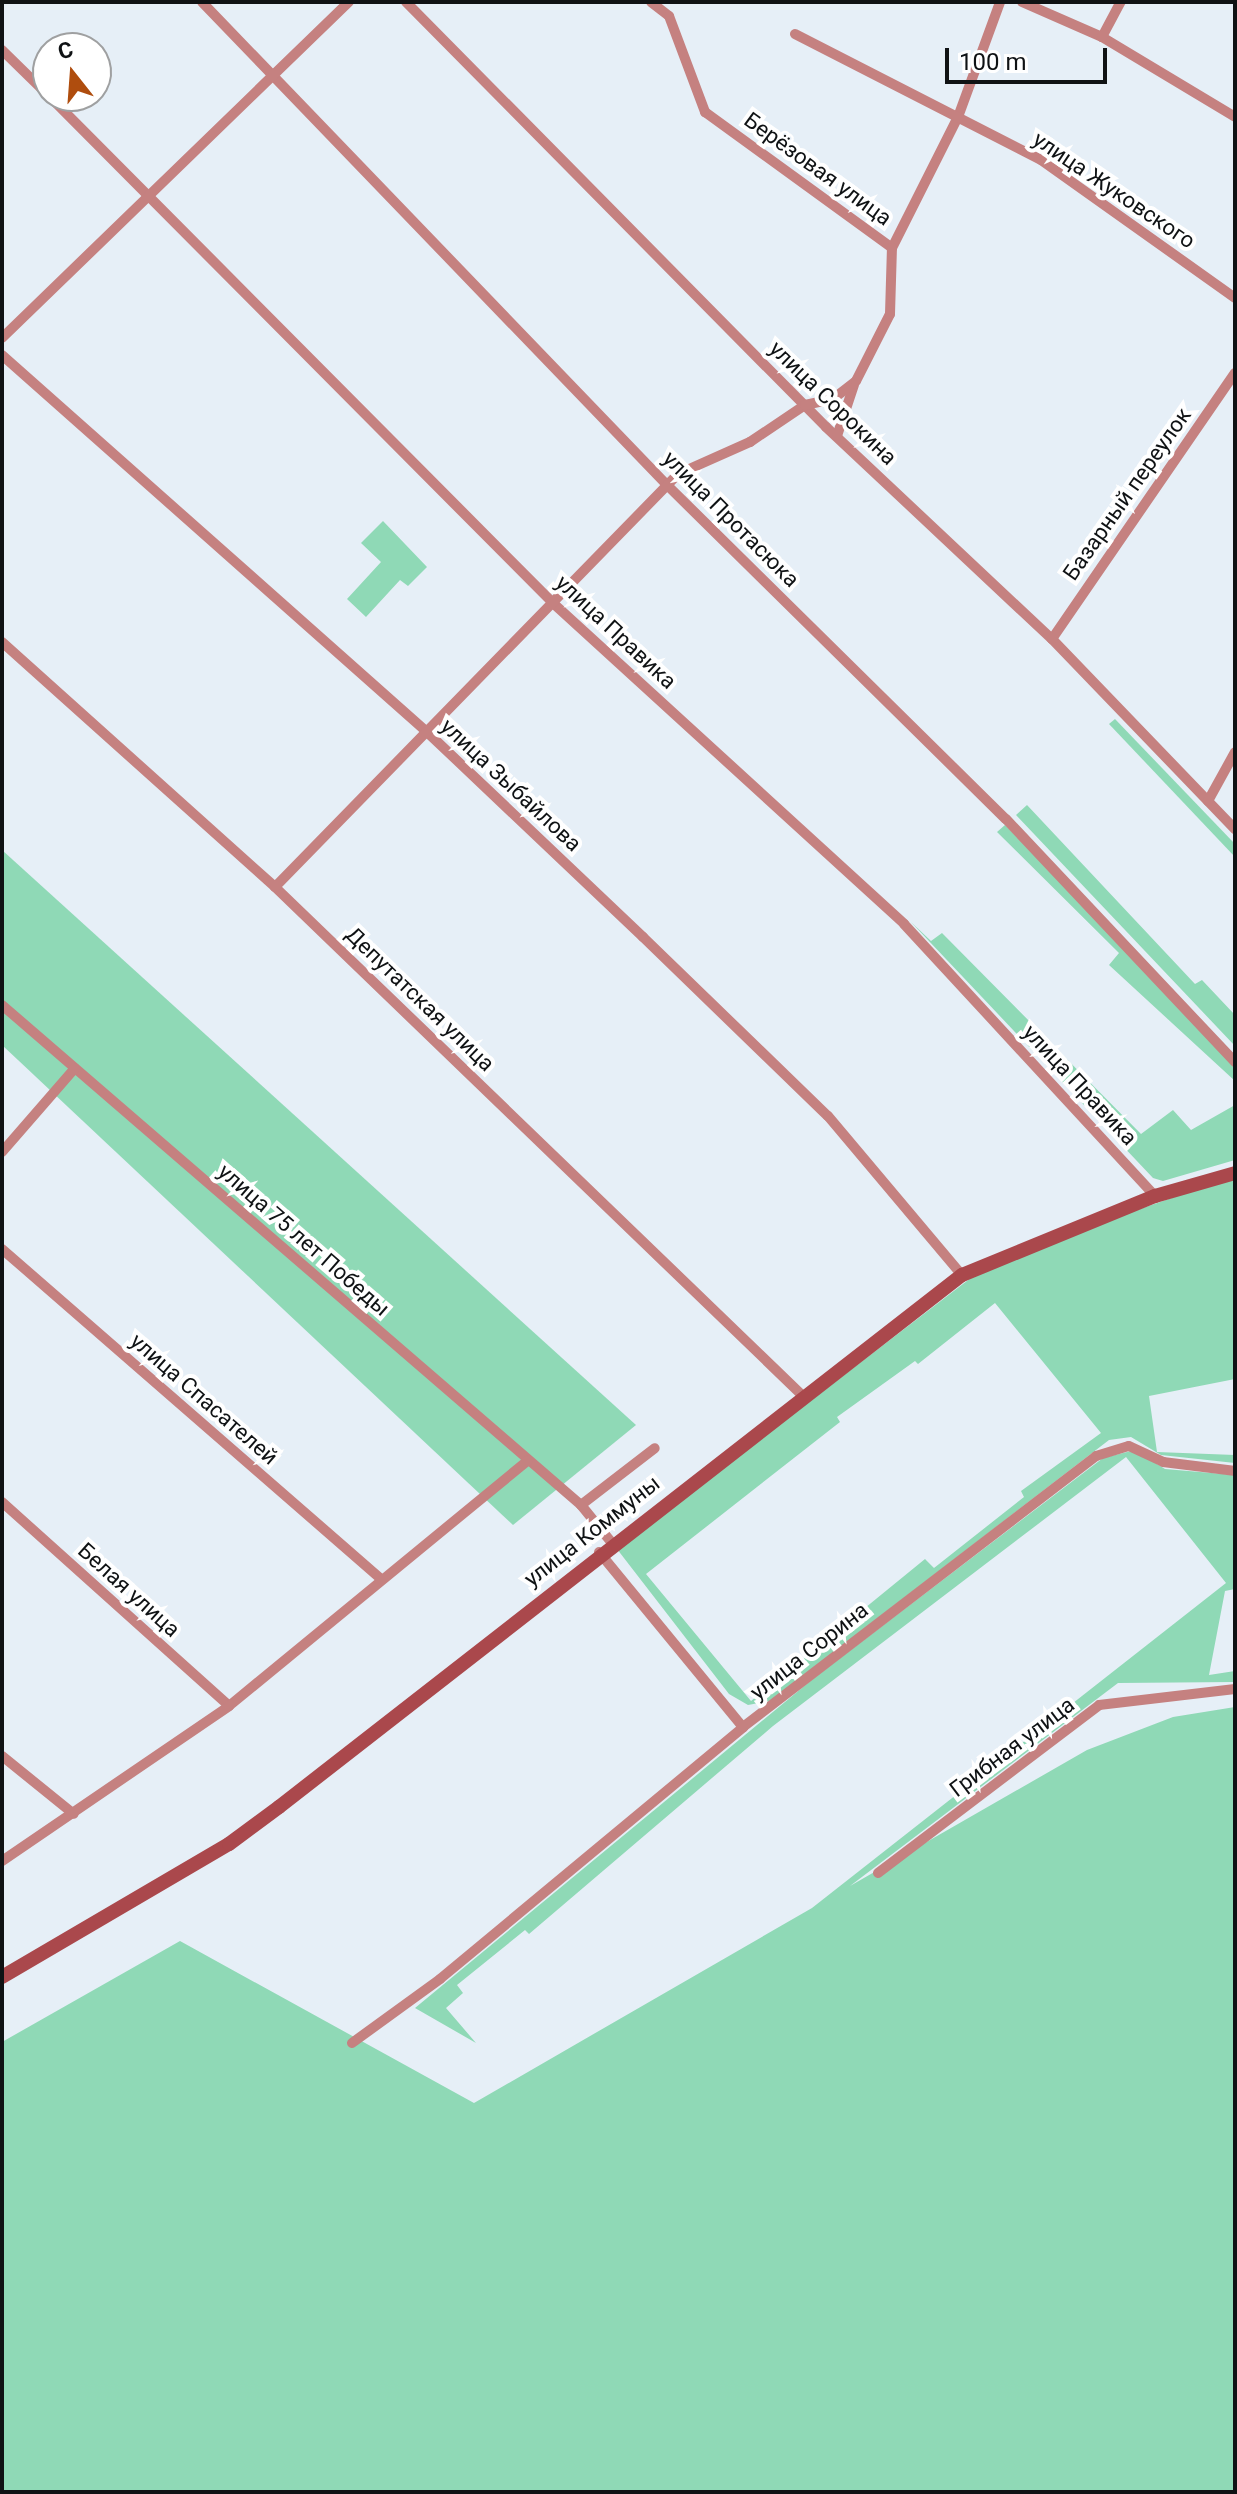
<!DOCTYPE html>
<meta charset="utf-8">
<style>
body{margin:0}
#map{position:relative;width:1237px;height:2494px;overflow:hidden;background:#e6eff7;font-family:Roboto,sans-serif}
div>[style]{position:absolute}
.green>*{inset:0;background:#8fd9b6}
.street>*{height:10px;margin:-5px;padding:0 5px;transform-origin:5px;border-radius:5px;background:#c58180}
.secondary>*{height:14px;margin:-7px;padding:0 7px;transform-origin:7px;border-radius:7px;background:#aa484c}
span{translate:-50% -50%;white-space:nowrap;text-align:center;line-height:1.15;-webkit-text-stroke:8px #fff;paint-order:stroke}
.street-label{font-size:22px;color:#0f1214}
.frame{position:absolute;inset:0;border:4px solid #0f1214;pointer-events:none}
.north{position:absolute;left:32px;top:32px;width:80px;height:80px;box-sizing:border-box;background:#fff;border:2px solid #9fa0a1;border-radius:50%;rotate:343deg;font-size:22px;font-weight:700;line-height:32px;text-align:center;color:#0f1214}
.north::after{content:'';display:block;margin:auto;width:28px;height:36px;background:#af4d0e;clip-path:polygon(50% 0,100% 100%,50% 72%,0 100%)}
.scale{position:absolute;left:945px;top:48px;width:162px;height:36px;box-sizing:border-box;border:4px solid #0f1214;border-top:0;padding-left:10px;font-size:24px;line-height:28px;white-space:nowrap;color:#0f1214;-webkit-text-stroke:6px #fff;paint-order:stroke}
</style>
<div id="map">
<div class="green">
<div style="clip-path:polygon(383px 521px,427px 567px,408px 586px,400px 580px,366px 617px,347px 599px,381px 562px,361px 543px)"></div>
<div style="clip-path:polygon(1115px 719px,1235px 844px,1235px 857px,1109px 724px)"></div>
<div style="clip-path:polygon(1027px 805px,1195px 984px,1202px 980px,1235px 1015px,1235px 1046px,1016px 815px)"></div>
<div style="clip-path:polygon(1005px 825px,1235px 1061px,1235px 1081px,1109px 965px,1119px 953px,997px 832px)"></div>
<div style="clip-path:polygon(2px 850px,636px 1425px,513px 1525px,2px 1045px)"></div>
<div style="clip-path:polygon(911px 922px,931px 941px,942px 933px,1141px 1134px,1173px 1110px,1191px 1130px,1235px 1105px,1235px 1160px,1163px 1181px,1153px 1178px)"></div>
<div style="clip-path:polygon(evenodd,1235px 1176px,1235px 1379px,1149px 1396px,1157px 1452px,1235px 1455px,1235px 1463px,1161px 1455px,1131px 1437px,1109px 1440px,770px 1701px,748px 1705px,729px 1694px,617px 1549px,976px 1274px,1022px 1250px,1235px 1176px,995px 1303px,1101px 1433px,1021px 1491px,1024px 1497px,934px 1568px,925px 1559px,751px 1701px,646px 1574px,840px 1422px,837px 1417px,915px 1361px,918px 1364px,995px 1303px)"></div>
<div style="clip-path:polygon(1135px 1450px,1165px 1469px,1235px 1475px,1235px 1589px,1225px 1591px,1209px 1675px,1235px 1671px,1235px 1682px,1118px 1683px,850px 1886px,1087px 1750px,1173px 1717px,1235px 1707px,1235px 2492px,2px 2492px,2px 2042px,180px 1941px,474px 2103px,812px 1908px,1226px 1583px,1126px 1457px,773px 1726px,529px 1934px,525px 1930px,457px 1985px,463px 1993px,446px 2008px,476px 2043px,415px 2008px,814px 1678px,1103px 1458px)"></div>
</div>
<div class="street">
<div style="left:202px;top:2px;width:672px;rotate:46.09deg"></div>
<div style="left:668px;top:486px;width:474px;rotate:44.6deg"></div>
<div style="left:1006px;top:819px;width:334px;rotate:46.7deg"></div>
<div style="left:406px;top:2px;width:598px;rotate:45.34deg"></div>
<div style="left:826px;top:427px;width:310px;rotate:43.2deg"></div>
<div style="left:1052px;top:639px;width:264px;rotate:46.1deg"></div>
<div style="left:651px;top:2px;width:23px;rotate:38deg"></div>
<div style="left:669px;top:16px;width:103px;rotate:69.4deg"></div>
<div style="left:705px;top:112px;width:231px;rotate:36deg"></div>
<div style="left:892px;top:248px;width:147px;rotate:-63.3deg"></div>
<div style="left:958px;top:117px;width:122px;rotate:-69.9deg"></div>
<div style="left:1022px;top:2px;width:87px;rotate:23.6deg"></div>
<div style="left:1102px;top:37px;width:155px;rotate:31deg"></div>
<div style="left:795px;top:34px;width:276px;rotate:27.1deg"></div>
<div style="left:1041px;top:160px;width:238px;rotate:35.4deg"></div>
<div style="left:1102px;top:37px;width:40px;rotate:-62deg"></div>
<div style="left:2px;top:50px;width:64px;rotate:44.4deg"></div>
<div style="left:49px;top:96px;width:716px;rotate:45.17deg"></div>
<div style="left:554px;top:604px;width:474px;rotate:42.4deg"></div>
<div style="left:904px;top:924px;width:370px;rotate:47.3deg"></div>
<div style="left:2px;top:338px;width:483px;rotate:-44.1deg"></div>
<div style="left:2px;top:355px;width:568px;rotate:41.57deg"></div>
<div style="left:427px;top:732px;width:298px;rotate:43.5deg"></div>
<div style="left:643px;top:937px;width:257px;rotate:44.1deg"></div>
<div style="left:828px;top:1116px;width:208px;rotate:49.9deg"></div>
<div style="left:837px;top:436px;width:54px;rotate:-71.6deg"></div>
<div style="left:1052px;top:639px;width:323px;rotate:-55.5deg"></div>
<div style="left:2px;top:642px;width:367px;rotate:41.9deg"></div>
<div style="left:275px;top:887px;width:732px;rotate:43.95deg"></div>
<div style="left:1208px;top:801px;width:56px;rotate:-61.1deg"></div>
<div style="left:275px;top:887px;width:577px;rotate:-45.7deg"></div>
<div style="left:678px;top:474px;width:79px;rotate:-24deg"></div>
<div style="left:750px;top:442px;width:66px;rotate:-33.9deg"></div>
<div style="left:805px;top:405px;width:29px;rotate:-12deg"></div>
<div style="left:833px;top:399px;width:29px;rotate:-38deg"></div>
<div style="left:856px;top:381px;width:75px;rotate:-63.1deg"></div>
<div style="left:890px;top:314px;width:66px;rotate:-88.3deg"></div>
<div style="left:2px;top:1005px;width:765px;rotate:40.81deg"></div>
<div style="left:2px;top:1152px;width:111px;rotate:-49deg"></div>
<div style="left:2px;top:1249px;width:501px;rotate:41.04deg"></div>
<div style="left:2px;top:1502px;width:305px;rotate:41.9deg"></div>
<div style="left:612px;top:1543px;width:49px;rotate:-129.2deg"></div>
<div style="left:581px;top:1505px;width:93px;rotate:-37.6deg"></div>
<div style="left:599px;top:1552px;width:227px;rotate:50.6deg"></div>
<div style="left:2px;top:1756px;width:92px;rotate:38.9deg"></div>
<div style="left:2px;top:1861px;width:275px;rotate:-34.3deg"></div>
<div style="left:229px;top:1706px;width:387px;rotate:-39.4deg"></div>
<div style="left:878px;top:1873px;width:278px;rotate:-37.2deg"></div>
<div style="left:1099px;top:1705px;width:137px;rotate:-6.7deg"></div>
<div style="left:352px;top:2043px;width:109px;rotate:-36deg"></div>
<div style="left:440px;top:1979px;width:394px;rotate:-39.7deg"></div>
<div style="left:743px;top:1727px;width:445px;rotate:-37.5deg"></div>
<div style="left:1096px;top:1456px;width:34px;rotate:-17deg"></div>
<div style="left:1129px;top:1446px;width:38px;rotate:25deg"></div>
<div style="left:1163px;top:1462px;width:73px;rotate:7.1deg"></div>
</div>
<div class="secondary">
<div style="left:2px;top:1977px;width:263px;rotate:-30.4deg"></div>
<div style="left:229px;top:1844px;width:62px;rotate:-36.5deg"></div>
<div style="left:279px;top:1807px;width:866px;rotate:-37.92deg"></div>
<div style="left:962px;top:1275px;width:209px;rotate:-22.3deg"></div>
<div style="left:1155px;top:1196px;width:83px;rotate:-16deg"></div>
</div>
<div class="street-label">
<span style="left:818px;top:169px;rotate:36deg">Берёзовая улица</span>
<span style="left:1114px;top:190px;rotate:34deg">улица Жуковского</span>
<span style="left:833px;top:403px;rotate:44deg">улица Сорокина</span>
<span style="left:1127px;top:494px;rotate:-55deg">Базарный переулок</span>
<span style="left:731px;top:519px;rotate:45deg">улица Протасюка</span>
<span style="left:616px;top:632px;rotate:43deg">улица Правика</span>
<span style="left:511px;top:785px;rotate:43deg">улица Зыбайлова</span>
<span style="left:420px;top:999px;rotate:44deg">Депутатская улица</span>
<span style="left:1080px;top:1085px;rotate:47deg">улица Правика</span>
<span style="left:304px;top:1240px;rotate:41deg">улица 75 лет Победы</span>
<span style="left:204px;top:1399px;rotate:41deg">улица Спасателей</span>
<span style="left:592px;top:1531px;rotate:-38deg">улица Коммуны</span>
<span style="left:129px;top:1590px;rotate:42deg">Белая улица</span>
<span style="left:809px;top:1651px;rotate:-38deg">улица Сорина</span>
<span style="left:1012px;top:1747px;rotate:-37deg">Грибная улица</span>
</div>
<div class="frame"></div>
<div class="north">С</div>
<div class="scale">100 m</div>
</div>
